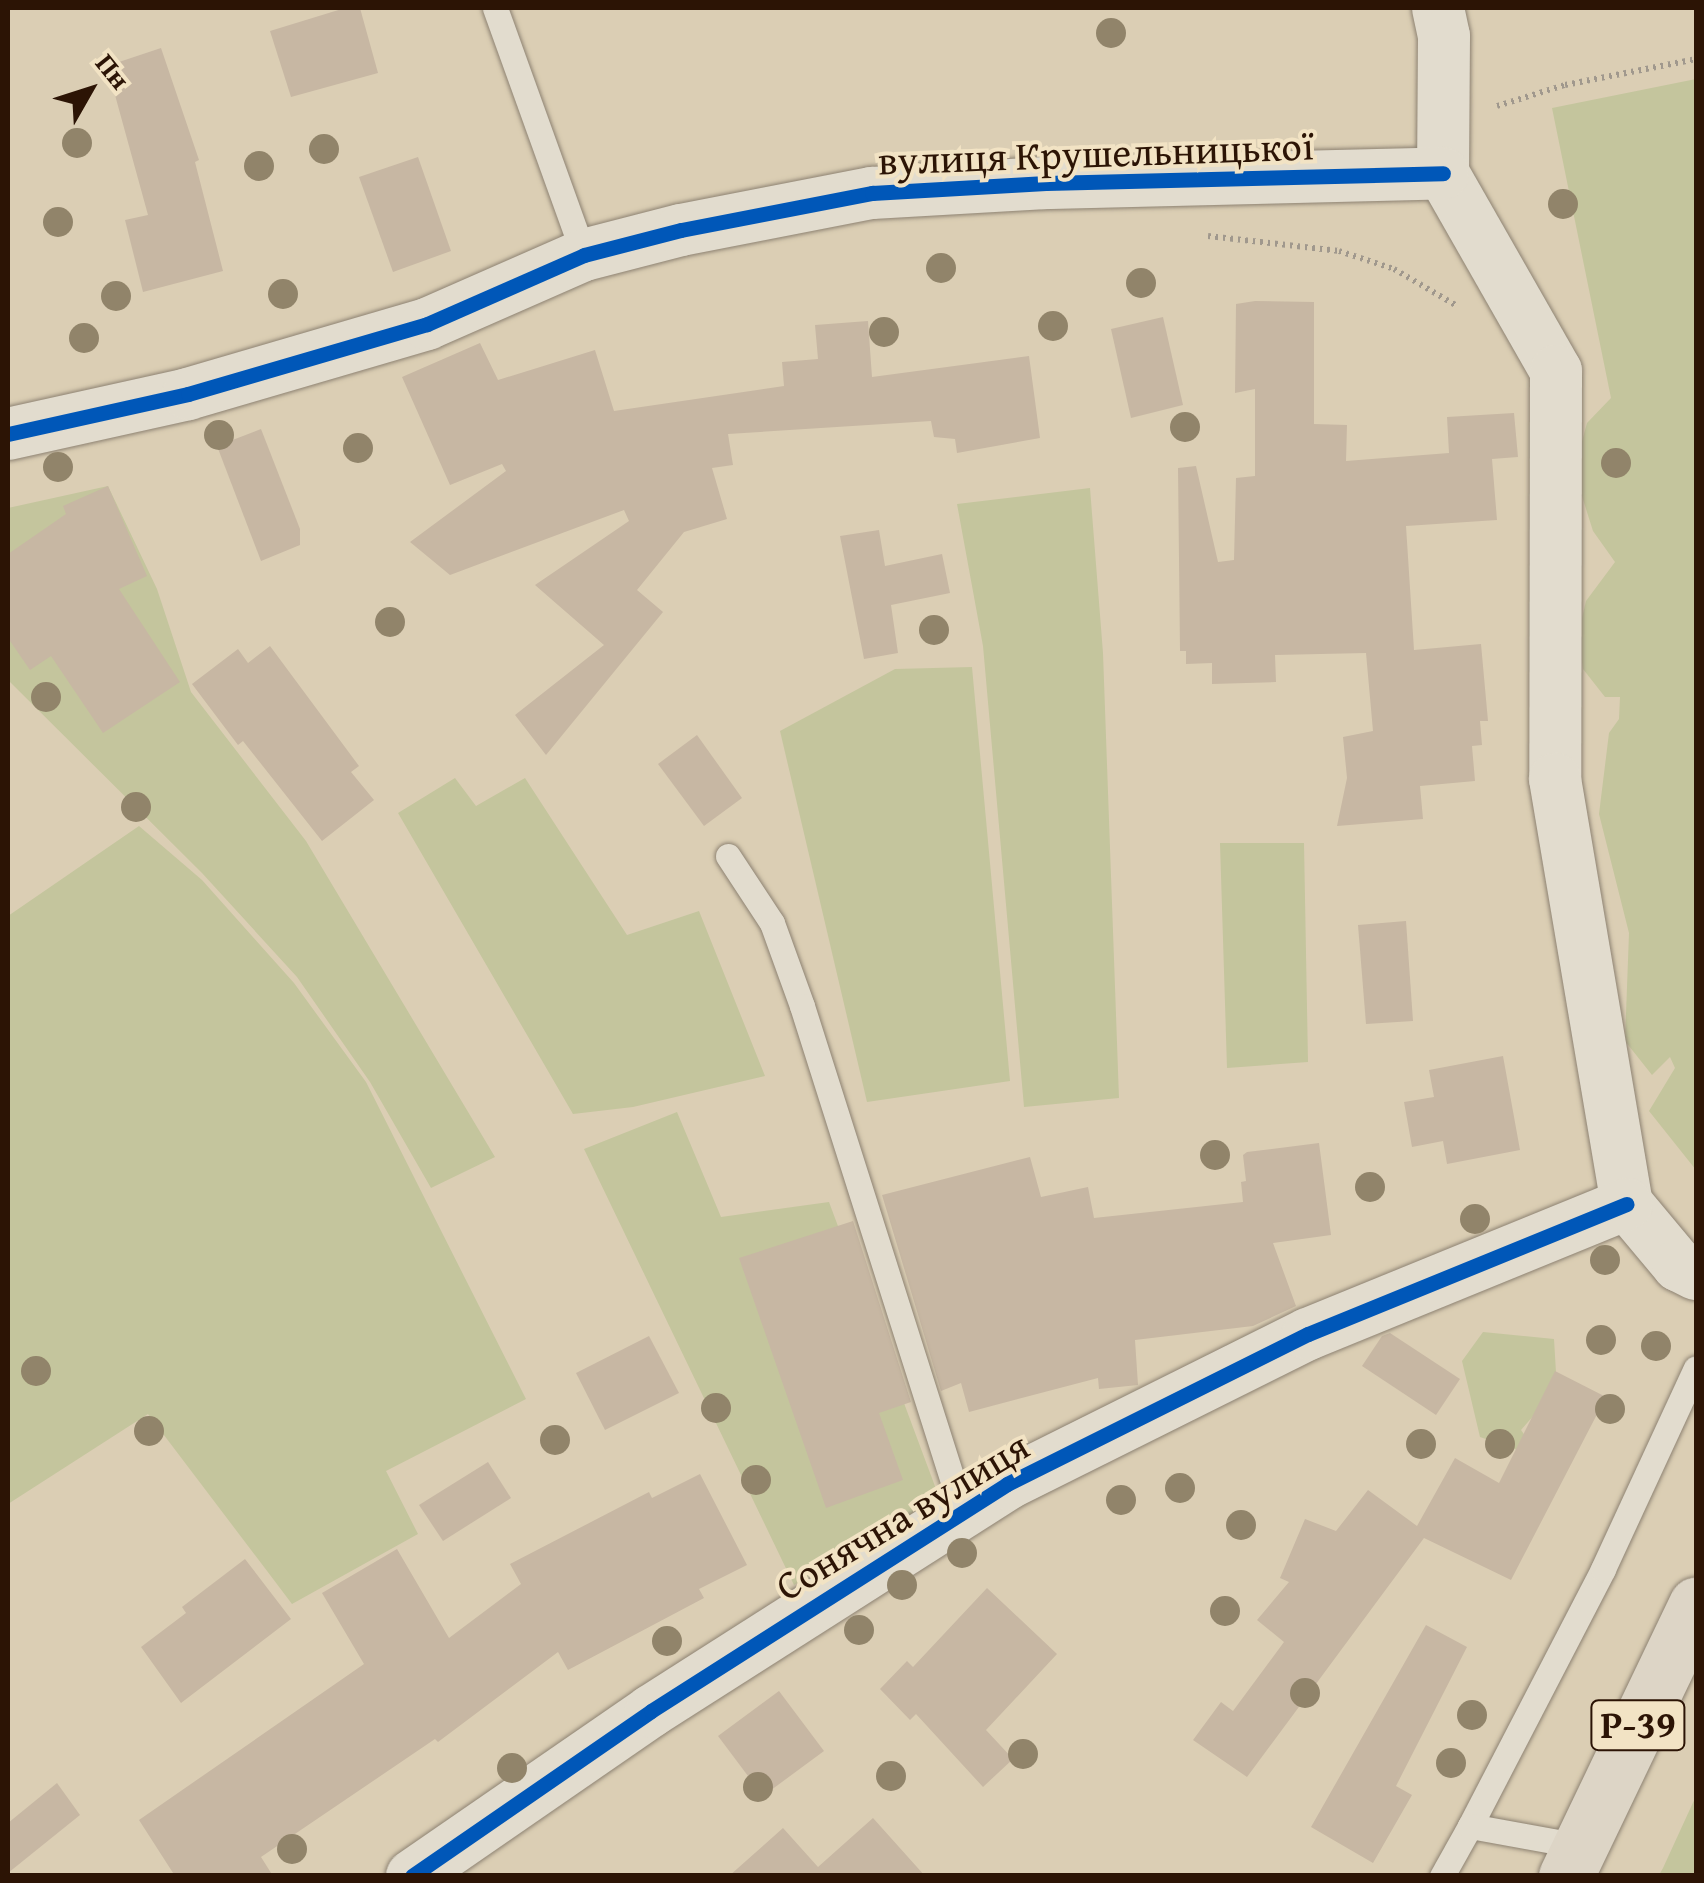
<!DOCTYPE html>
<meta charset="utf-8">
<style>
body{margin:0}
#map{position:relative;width:1704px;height:1883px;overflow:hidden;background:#dbceb4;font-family:"Gentium Book Plus",serif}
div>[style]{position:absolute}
.green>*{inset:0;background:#c4c59d}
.building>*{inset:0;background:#c7b7a3}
.path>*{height:6px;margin-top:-3px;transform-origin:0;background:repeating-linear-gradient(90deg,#a0988d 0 2.5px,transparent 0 7.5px)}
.roads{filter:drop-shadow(0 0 2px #8d8272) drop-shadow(0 0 2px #8d8272)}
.service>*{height:25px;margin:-12.5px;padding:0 12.5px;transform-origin:12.5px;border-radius:12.5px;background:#e2dcce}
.minor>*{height:52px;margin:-26px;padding:0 26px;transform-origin:26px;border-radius:26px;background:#e2dcce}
.primary>*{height:55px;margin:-27.5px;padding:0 27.5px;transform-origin:27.5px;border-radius:27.5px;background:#ddd5c6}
.cycleway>*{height:15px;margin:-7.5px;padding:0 7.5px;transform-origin:7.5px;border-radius:7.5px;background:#0057b8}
.trees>*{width:30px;height:30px;margin:-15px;border-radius:50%;background:#91846a}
span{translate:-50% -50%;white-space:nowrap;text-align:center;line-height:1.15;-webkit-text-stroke:8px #f2e3c4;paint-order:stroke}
.shield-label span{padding:2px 8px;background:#f2e3c4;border:2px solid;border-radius:8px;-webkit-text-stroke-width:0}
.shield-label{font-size:38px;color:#2c1405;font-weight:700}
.street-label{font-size:40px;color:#2c1405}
.frame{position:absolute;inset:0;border:10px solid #2c1405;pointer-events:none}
.north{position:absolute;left:40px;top:40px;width:100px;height:100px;-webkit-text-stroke:8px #f2e3c4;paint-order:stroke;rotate:51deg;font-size:28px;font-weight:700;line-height:40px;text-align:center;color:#2c1405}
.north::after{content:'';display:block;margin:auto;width:35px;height:45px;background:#2c1405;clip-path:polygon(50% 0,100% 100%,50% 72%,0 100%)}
</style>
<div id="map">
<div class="green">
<div style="clip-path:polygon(1696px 79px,1696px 1170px,1649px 1111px,1675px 1068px,1670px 1057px,1652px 1075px,1625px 1041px,1629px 933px,1599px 814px,1609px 733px,1619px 719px,1620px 697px,1605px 697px,1583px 669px,1578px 635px,1586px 601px,1615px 562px,1593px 531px,1574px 471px,1587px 423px,1611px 398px,1552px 108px)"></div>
<div style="clip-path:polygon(108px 486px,157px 589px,191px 692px,306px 841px,495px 1157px,431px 1188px,370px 1082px,297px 977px,202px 873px,8px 680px,8px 508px)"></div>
<div style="clip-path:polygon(1090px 488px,1103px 653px,1119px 1098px,1024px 1107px,983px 646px,957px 504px)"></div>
<div style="clip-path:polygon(972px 667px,1010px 1081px,867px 1102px,780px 731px,895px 669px)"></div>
<div style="clip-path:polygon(455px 778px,476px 806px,525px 778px,627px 935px,699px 911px,765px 1076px,633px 1107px,573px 1114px,398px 813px)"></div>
<div style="clip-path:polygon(139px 826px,202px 880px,294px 983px,366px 1082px,526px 1399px,386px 1471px,418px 1534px,292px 1604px,148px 1414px,8px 1504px,8px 916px)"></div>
<div style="clip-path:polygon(1220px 843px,1304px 843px,1308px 1062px,1227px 1068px)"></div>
<div style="clip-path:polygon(677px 1112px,721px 1217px,829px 1202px,939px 1497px,794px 1585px,584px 1149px)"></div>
<div style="clip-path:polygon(1483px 1332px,1554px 1339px,1557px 1389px,1521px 1430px,1540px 1458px,1480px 1437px,1462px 1361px)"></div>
<div style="clip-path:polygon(1696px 1796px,1696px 1875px,1659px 1875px,1663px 1868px)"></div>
</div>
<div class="building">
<div style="clip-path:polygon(345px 8px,360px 8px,378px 73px,291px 97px,270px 31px)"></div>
<div style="clip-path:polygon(161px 48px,199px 160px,195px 162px,223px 271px,143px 292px,125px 220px,148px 215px,107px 66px)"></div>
<div style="clip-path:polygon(418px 157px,451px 251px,393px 272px,359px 177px)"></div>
<div style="clip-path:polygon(1255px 301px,1314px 302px,1314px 424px,1347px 425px,1346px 461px,1449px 453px,1447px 417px,1514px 413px,1518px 457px,1492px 459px,1497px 520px,1406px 526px,1414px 650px,1481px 644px,1488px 721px,1480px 721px,1482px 745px,1472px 746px,1475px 781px,1420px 786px,1423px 819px,1337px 826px,1347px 778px,1343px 737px,1373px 731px,1366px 653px,1275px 655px,1276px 682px,1212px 684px,1212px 663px,1186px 664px,1186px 651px,1180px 651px,1178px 468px,1196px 466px,1218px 562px,1234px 560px,1236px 478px,1255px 476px,1255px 389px,1235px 393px,1236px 304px)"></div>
<div style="clip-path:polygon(1163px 317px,1183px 405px,1131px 418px,1111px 329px)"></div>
<div style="clip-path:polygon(868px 321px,872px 377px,1029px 356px,1040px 438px,957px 453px,955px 439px,934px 437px,931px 421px,728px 434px,733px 465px,712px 468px,727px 519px,684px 532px,637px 590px,663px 612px,546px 755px,515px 715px,604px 645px,535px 585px,629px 521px,624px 510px,450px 575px,410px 542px,506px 471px,502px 464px,450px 485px,402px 377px,480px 343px,498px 380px,595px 350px,614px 411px,784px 386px,782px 362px,818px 359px,815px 325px)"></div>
<div style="clip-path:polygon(261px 429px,300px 529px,300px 545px,261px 561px,217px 446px)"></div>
<div style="clip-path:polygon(108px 486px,147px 576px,119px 589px,180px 682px,103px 733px,51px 656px,30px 670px,8px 638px,8px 554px,66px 514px,63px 506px)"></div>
<div style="clip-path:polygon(879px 530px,885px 566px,942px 554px,950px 593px,891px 605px,898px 653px,864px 659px,840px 536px)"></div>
<div style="clip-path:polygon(270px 646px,359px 766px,351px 772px,374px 800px,322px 841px,243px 741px,238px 745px,192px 684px,238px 649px,248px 663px)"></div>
<div style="clip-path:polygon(697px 735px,742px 798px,704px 826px,658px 764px)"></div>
<div style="clip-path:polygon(1406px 921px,1413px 1021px,1366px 1024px,1358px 925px)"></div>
<div style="clip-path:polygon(1503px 1056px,1520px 1150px,1447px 1164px,1443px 1141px,1412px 1147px,1404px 1102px,1434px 1097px,1429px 1070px)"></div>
<div style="clip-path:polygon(1319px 1143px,1331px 1235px,1273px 1243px,1296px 1306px,1253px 1326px,1135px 1340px,1138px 1385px,1099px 1389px,1098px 1378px,969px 1412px,961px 1383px,941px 1391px,882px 1195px,1030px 1157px,1041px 1197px,1088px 1187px,1094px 1218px,1243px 1202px,1241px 1182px,1246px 1181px,1243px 1155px,1247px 1152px)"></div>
<div style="clip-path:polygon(853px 1221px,911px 1402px,879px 1413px,903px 1480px,826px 1508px,739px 1258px)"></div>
<div style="clip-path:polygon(1390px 1333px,1460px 1379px,1436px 1415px,1362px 1366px,1382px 1336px)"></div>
<div style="clip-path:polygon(649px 1336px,679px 1393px,605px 1430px,576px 1373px)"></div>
<div style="clip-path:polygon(1555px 1371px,1606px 1397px,1511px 1580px,1424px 1538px,1247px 1777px,1193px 1740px,1221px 1702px,1233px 1711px,1284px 1642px,1257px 1620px,1289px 1582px,1280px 1578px,1305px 1519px,1336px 1531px,1368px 1490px,1417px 1526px,1455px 1458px,1499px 1483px)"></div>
<div style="clip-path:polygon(488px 1462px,511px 1498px,443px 1541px,419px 1505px)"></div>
<div style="clip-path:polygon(700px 1474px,747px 1565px,699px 1589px,704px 1598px,568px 1670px,558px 1652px,438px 1742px,435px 1739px,261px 1857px,273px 1876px,175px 1876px,139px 1820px,364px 1664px,322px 1593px,397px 1549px,449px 1638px,521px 1584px,510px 1564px,649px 1492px,652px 1498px)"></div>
<div style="clip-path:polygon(245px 1559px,291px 1619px,181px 1703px,141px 1647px,186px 1613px,182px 1607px)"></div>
<div style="clip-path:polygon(987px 1588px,1057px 1654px,986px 1730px,1013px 1759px,983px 1787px,916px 1714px,910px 1720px,880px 1689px,907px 1661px,913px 1667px)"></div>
<div style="clip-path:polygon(1426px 1625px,1467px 1647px,1396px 1786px,1412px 1795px,1373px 1863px,1311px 1827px)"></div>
<div style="clip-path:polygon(779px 1691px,824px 1751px,763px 1796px,718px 1736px)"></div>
<div style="clip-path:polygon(57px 1783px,80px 1815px,8px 1873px,8px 1823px)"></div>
<div style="clip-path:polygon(873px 1818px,925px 1876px,729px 1876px,783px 1828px,818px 1867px)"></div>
</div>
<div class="path">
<div style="left:1497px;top:106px;width:71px;rotate:-17.2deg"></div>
<div style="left:1565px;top:85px;width:134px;rotate:-11.2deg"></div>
<div style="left:1208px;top:236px;width:132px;rotate:6.5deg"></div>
<div style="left:1339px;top:251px;width:58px;rotate:18.1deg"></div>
<div style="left:1394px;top:269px;width:73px;rotate:30.4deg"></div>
</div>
<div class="roads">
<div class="service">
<div style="left:495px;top:8px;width:263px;rotate:70.2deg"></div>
<div style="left:728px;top:856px;width:80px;rotate:56.7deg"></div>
<div style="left:772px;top:923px;width:88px;rotate:70.1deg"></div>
<div style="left:802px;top:1006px;width:503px;rotate:72.39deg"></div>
<div style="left:954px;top:1485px;width:28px;rotate:64deg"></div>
<div style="left:1470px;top:1826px;width:289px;rotate:-62.6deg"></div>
<div style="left:1603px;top:1569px;width:221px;rotate:-65.2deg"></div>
<div style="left:1442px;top:1876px;width:57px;rotate:-60.8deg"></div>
<div style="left:1470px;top:1826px;width:112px;rotate:10.3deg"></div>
</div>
<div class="minor">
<div style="left:1438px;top:8px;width:29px;rotate:78deg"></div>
<div style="left:1444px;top:36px;width:137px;rotate:90.4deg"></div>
<div style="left:1443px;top:173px;width:228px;rotate:60.3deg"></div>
<div style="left:1556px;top:371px;width:408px;rotate:90.1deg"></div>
<div style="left:1555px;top:779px;width:431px;rotate:80.4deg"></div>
<div style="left:1627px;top:1204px;width:80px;rotate:50.1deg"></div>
<div style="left:1678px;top:1265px;width:20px;rotate:27deg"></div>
<div style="left:8px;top:434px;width:184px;rotate:-12.5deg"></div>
<div style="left:188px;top:394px;width:249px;rotate:-16.3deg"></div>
<div style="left:427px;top:324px;width:171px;rotate:-23.7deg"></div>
<div style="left:584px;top:255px;width:100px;rotate:-14.5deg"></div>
<div style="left:681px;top:230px;width:195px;rotate:-11deg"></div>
<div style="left:872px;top:193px;width:174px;rotate:-3.3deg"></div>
<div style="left:1046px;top:183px;width:397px;rotate:-1.4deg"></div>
<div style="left:412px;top:1876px;width:290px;rotate:-34.6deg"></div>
<div style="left:651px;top:1711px;width:422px;rotate:-32.5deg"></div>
<div style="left:1007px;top:1484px;width:336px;rotate:-26.5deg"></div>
<div style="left:1308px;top:1334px;width:344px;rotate:-22.2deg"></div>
</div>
<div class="primary">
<div style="left:1566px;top:1876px;width:301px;rotate:-64.4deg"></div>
</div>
</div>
<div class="cycleway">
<div style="left:8px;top:434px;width:184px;rotate:-12.5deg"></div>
<div style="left:188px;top:394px;width:249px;rotate:-16.3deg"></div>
<div style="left:427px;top:324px;width:171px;rotate:-23.7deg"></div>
<div style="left:584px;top:255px;width:100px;rotate:-14.5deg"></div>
<div style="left:681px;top:230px;width:195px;rotate:-11deg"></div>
<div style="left:872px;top:193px;width:174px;rotate:-3.3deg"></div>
<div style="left:1046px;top:183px;width:397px;rotate:-1.4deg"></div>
<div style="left:412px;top:1876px;width:290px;rotate:-34.6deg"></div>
<div style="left:651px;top:1711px;width:422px;rotate:-32.5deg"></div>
<div style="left:1007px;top:1484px;width:336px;rotate:-26.5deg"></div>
<div style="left:1308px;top:1334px;width:344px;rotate:-22.2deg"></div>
</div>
<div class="trees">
<div style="left:1111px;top:33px"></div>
<div style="left:77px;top:143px"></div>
<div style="left:324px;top:149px"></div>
<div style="left:259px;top:166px"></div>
<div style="left:1563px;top:204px"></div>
<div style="left:58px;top:222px"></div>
<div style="left:941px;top:268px"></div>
<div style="left:1141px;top:283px"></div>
<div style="left:283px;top:294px"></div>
<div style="left:116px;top:296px"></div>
<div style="left:1053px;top:326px"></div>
<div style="left:884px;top:332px"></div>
<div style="left:84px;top:338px"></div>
<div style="left:1185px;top:427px"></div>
<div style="left:219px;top:435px"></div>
<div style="left:358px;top:448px"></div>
<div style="left:1616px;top:463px"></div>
<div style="left:58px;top:467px"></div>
<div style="left:390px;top:622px"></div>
<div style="left:934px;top:630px"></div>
<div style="left:46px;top:697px"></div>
<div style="left:136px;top:807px"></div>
<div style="left:1215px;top:1155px"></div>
<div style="left:1370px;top:1187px"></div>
<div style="left:1475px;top:1219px"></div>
<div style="left:1605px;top:1260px"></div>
<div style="left:1601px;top:1340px"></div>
<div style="left:1656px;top:1346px"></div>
<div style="left:36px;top:1371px"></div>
<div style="left:716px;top:1408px"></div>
<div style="left:1610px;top:1409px"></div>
<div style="left:149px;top:1431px"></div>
<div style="left:555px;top:1440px"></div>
<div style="left:1421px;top:1444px"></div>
<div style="left:1500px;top:1444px"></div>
<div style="left:756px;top:1480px"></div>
<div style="left:1180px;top:1488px"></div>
<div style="left:1121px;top:1500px"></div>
<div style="left:1241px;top:1525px"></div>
<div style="left:962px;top:1553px"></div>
<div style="left:902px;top:1585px"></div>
<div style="left:1225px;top:1611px"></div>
<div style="left:859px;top:1630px"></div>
<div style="left:667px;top:1641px"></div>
<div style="left:1305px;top:1693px"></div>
<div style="left:1472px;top:1715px"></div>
<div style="left:1023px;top:1754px"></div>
<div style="left:1451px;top:1763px"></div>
<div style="left:512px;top:1768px"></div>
<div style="left:891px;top:1776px"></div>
<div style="left:758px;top:1787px"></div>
<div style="left:292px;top:1849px"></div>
</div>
<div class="shield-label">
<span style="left:1638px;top:1725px">Р-39</span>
</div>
<div class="street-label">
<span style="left:1096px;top:153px;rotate:-2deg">вулиця Крушельницької</span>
<span style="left:902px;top:1516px;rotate:-31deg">Сонячна вулиця</span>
</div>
<div class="frame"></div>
<div class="north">Пн</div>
</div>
